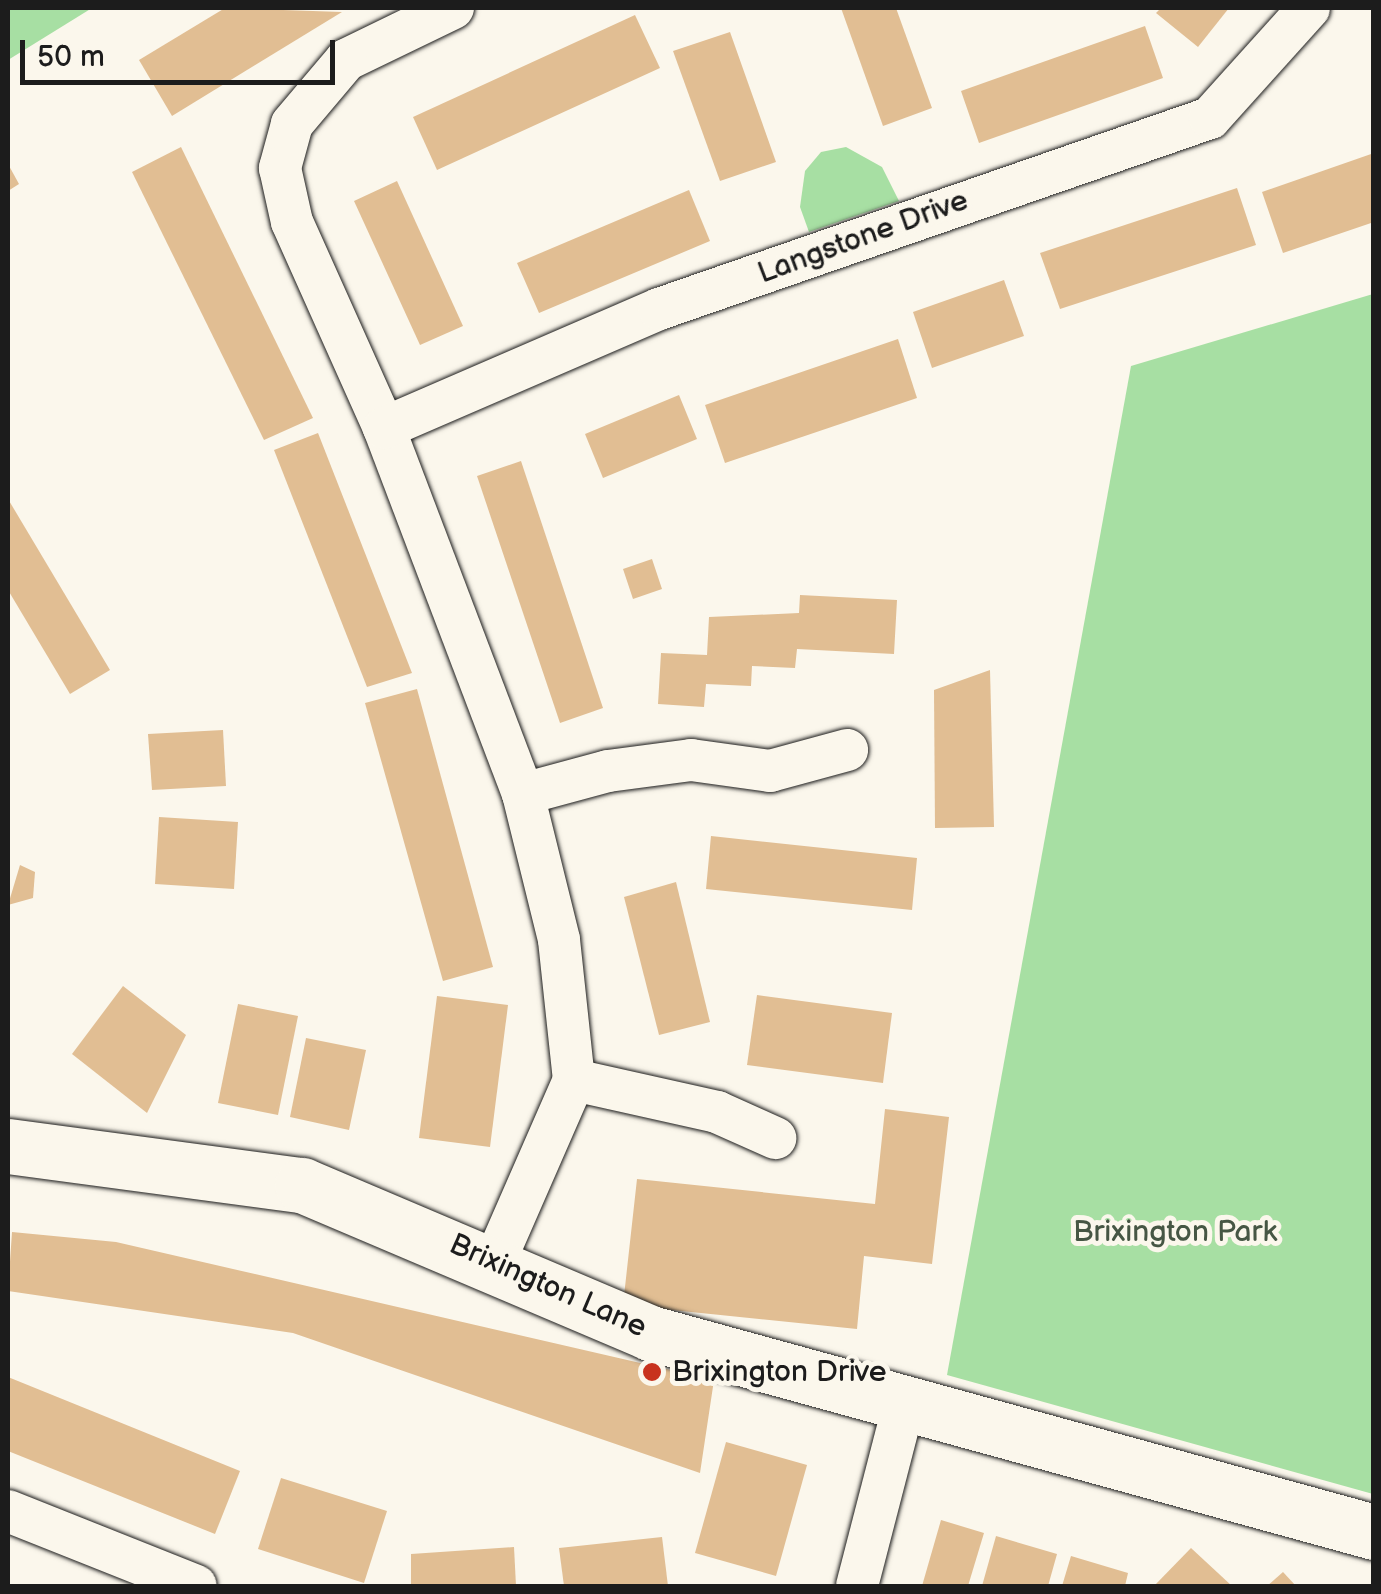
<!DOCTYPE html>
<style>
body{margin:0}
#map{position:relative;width:1381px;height:1594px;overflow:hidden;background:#fbf7ec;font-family:"Balsamiq Sans",sans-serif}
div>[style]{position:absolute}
.green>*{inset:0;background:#a7dfa3}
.building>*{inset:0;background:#e1be93}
.roads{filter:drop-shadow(0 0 2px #1c1c1c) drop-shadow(0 0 2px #1c1c1c)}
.street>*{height:42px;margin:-21px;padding:0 21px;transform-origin:21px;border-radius:21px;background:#fbf7ec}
.secondary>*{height:55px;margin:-27.5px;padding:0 27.5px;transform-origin:27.5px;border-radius:27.5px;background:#fbf7ec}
.dots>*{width:28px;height:28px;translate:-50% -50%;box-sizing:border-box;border:5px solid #fbf7ec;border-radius:50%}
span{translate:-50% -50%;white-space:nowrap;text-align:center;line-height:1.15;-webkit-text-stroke:10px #fbf7ec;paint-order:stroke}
.street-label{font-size:30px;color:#1c1c1c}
.park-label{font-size:30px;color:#465644}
.poi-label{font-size:30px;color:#1c1c1c}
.left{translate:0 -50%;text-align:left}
.frame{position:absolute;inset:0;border:10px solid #1c1c1c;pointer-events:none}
.scale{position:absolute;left:20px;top:40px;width:315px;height:45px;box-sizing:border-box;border:5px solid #1c1c1c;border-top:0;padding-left:12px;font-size:30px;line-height:35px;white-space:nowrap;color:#1c1c1c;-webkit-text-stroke:8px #fbf7ec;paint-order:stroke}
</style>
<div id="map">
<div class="green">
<div style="clip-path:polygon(8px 8px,92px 8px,8px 60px)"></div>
<div style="clip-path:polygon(846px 147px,882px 167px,899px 201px,809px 232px,800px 207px,805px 171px,821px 152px)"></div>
<div style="clip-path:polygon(1373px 294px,1374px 294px,1373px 1494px,947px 1375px,1131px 366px)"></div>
</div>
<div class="building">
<div style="clip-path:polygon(225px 8px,342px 12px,172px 116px,139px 60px)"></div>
<div style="clip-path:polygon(841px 8px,896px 8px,932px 108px,883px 126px)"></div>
<div style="clip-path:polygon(1161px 8px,1229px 8px,1198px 47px,1156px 13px)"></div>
<div style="clip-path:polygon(635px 15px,660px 68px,437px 170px,413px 117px)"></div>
<div style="clip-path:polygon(1145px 26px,1163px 78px,979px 143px,961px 91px)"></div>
<div style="clip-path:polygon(730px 32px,776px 162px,720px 181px,673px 51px)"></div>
<div style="clip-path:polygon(181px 147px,313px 418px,264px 440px,132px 172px)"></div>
<div style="clip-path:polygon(1374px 153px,1374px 222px,1283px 253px,1262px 192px)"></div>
<div style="clip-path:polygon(8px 164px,19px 184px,8px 191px)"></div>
<div style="clip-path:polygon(397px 181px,463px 326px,420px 345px,354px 201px)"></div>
<div style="clip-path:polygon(1237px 188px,1256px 245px,1060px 309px,1040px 253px)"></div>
<div style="clip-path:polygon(689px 190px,710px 241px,539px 313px,517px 263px)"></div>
<div style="clip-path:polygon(1004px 280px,1024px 336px,932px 368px,913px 312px)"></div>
<div style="clip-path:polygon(898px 339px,917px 398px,725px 463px,705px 405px)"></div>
<div style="clip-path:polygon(679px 395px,697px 439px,603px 478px,585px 434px)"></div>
<div style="clip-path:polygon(318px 433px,412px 673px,367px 687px,274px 450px)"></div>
<div style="clip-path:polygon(521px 461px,603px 708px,560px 723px,477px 476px)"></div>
<div style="clip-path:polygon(8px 499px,110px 670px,70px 694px,8px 590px)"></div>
<div style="clip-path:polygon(652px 559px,662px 589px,633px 599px,623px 569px)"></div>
<div style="clip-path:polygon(800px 595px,897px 600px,894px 654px,797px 649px,795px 668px,752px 666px,751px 686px,706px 684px,704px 707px,658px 704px,661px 653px,707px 655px,709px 617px,799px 613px)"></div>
<div style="clip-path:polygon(990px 670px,994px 827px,935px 828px,934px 690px)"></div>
<div style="clip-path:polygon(417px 689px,493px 967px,443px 981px,365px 703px)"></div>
<div style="clip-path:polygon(223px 730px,226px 786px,152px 790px,148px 734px)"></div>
<div style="clip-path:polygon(159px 817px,238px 822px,234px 889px,155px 884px)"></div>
<div style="clip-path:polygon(711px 836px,917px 858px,912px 910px,706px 889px)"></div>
<div style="clip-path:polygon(20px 865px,35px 872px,33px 898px,8px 905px)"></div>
<div style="clip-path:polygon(676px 882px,710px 1022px,659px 1035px,624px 897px)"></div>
<div style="clip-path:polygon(123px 986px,186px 1035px,147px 1113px,72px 1054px)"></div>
<div style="clip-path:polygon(757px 995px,892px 1013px,883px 1083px,747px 1065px)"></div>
<div style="clip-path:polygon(437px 996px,508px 1005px,490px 1147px,419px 1138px)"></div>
<div style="clip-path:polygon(238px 1004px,298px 1016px,278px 1115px,218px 1103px)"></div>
<div style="clip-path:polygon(306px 1038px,366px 1050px,349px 1130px,290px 1117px)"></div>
<div style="clip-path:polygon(885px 1109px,949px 1117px,932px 1264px,864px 1256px,857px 1329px,623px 1305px,637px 1179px,875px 1204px)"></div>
<div style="clip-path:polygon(12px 1232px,116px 1242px,714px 1380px,700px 1473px,293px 1333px,8px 1291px)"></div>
<div style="clip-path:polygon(8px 1377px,240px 1471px,215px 1534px,8px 1451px)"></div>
<div style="clip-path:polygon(726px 1442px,807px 1465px,776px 1576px,695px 1553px)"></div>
<div style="clip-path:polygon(281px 1478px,387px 1511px,364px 1583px,258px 1549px)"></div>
<div style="clip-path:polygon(941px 1520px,984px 1533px,968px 1586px,922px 1586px)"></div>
<div style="clip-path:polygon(996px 1536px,1057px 1554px,1048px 1586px,982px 1586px)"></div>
<div style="clip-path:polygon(662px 1537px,668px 1586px,564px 1586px,559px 1548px)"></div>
<div style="clip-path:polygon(514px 1547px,516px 1586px,411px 1586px,411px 1554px)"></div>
<div style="clip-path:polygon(1191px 1548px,1232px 1586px,1154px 1586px)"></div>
<div style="clip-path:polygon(1071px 1556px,1128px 1573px,1125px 1586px,1062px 1586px)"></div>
<div style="clip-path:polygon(1283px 1572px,1296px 1586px,1267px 1586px)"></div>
</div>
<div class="roads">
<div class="street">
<div style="left:453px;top:8px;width:119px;rotate:154.1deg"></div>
<div style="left:346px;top:60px;width:84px;rotate:130.2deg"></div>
<div style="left:292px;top:124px;width:46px;rotate:105.3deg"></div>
<div style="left:280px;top:168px;width:55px;rotate:77.5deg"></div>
<div style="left:292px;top:222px;width:226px;rotate:65.9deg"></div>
<div style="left:384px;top:428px;width:392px;rotate:69.2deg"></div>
<div style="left:523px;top:794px;width:150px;rotate:76.1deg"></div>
<div style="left:559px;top:940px;width:141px;rotate:83.9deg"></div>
<div style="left:574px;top:1080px;width:197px;rotate:113.6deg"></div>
<div style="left:384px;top:428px;width:300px;rotate:-23.4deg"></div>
<div style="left:659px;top:309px;width:583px;rotate:-19.12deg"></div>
<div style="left:1210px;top:118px;width:148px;rotate:-48deg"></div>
<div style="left:523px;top:794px;width:88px;rotate:-15.1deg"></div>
<div style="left:608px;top:771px;width:84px;rotate:-7.5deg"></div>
<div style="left:691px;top:760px;width:80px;rotate:7.9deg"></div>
<div style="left:770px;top:771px;width:80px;rotate:-15.3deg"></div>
<div style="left:574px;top:1080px;width:147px;rotate:12.6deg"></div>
<div style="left:717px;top:1112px;width:64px;rotate:24.1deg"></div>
<div style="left:8px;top:1511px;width:202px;rotate:21.7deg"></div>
<div style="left:857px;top:1586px;width:191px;rotate:-75.5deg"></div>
</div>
<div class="secondary">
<div style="left:8px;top:1146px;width:297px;rotate:7.6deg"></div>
<div style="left:302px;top:1185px;width:378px;rotate:23deg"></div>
<div style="left:650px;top:1333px;width:751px;rotate:15.37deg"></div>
</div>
</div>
<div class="dots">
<div style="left:652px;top:1372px;background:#c8321e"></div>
</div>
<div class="street-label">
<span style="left:863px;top:237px;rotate:-20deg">Langstone Drive</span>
<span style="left:548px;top:1286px;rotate:24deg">Brixington Lane</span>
</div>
<div class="park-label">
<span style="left:1175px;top:1232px">Brixington Park</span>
</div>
<div class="poi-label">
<span class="left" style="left:672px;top:1372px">Brixington Drive</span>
</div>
<div class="frame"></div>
<div class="scale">50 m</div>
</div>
